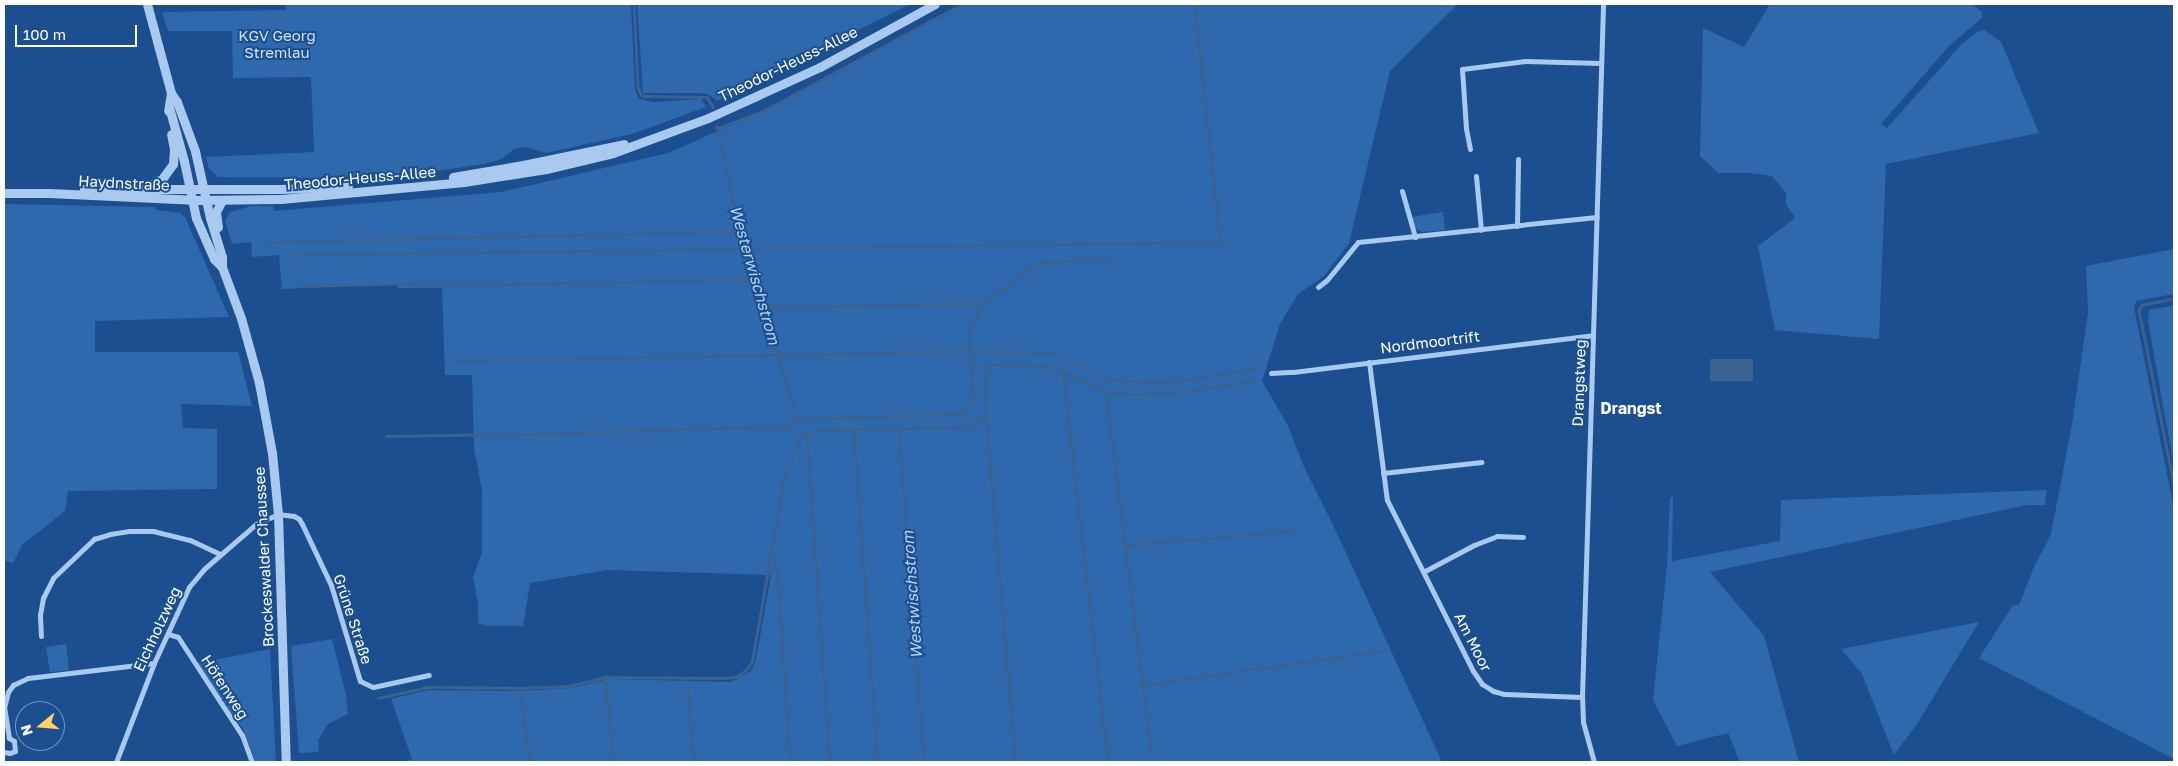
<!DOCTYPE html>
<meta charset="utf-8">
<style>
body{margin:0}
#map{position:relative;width:2178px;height:766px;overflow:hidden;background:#1b4f8f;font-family:"Golos Text",sans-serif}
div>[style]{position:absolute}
.green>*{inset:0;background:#2e69ad}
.water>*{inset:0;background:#3c6290}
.stream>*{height:2.5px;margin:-1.25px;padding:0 1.25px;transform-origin:1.25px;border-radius:1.25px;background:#3c6290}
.minor>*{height:5px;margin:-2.5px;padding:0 2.5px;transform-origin:2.5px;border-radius:2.5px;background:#a9c9ee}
.tertiary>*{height:9px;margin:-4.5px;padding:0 4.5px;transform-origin:4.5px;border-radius:4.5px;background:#a9c9ee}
span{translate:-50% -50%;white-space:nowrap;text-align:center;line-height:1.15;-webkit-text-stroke:4px #1b4f8f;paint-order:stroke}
.park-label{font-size:15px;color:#cfe3fa}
.street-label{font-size:15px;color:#fff}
.water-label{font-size:16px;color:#b5d3f5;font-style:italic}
.neighbourhood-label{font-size:16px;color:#fff;font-weight:700}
.frame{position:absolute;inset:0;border:5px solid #fff;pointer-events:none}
.north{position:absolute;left:15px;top:701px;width:50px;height:50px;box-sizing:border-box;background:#1b4f8f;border:1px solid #7695bc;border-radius:50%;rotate:253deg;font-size:14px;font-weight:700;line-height:20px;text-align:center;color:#fff}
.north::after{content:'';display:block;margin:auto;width:18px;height:22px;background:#ffd166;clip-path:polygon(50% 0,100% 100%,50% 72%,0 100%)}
.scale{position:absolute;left:15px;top:25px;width:122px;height:22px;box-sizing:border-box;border:2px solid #fff;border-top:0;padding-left:6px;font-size:15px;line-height:18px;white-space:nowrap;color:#fff;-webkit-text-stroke:4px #1b4f8f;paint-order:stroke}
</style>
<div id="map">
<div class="green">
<div style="clip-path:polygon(286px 4px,631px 4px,635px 90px,639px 99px,654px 102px,701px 99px,706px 107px,632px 134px,546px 153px,525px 147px,514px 149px,502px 159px,484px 164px,417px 174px,318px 178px,218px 177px,209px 169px,206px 157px,314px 152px,311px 77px,233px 78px,232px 31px,168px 31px,162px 12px,286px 10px)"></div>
<div style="clip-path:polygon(637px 4px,910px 4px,717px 101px,708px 94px,699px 93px,643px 93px)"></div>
<div style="clip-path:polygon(965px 4px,1458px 4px,1390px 71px,1349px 243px,1324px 276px,1298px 294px,1280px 324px,1262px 381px,1287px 424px,1304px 467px,1335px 529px,1442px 762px,406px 762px,412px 759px,391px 699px,429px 690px,516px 691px,571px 688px,609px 679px,731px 682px,751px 671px,756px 659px,771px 575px,607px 570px,530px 583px,523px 626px,489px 626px,478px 623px,478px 604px,473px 577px,482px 553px,482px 490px,474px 448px,472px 375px,445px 375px,442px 288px,398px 288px,397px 284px,282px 289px,279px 255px,252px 257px,251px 242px,232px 244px,225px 221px,230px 212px,251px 206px,273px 206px,274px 211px,502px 192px,668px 153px,759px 113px)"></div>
<div style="clip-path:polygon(1770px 4px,1972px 4px,1981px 11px,1983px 17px,1949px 46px,1881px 124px,1887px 128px,1961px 45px,1977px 32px,1984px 30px,2001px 42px,2039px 133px,1886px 164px,1879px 339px,1775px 330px,1758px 246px,1795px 218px,1786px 204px,1786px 193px,1772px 176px,1750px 173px,1718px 173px,1700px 156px,1703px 28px,1744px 47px)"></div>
<div style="clip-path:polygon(4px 204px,154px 207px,157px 210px,180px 213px,185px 217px,229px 317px,95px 321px,95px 352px,238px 352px,252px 406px,181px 404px,183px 428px,217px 429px,217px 489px,68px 491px,65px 511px,22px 545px,13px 563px,4px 560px)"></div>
<div style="clip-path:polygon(1443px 212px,1445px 230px,1422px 232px,1415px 229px,1411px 217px)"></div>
<div style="clip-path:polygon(2174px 249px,2174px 294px,2136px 301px,2134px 307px,2174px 509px,2174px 759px,1979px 658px,2013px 605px,2019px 605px,2034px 567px,2051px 534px,2072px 424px,2088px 313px,2086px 266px)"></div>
<div style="clip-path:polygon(2174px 305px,2174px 467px,2148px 321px,2149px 310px)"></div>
<div style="clip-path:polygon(2047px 490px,2045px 505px,2027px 505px,1710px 572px,1764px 636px,1799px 762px,1740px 762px,1728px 733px,1677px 746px,1653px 700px,1667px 565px,1670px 497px,1673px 497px,1672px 561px,1780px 541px,1781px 500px)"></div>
<div style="clip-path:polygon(1979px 622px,1917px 724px,1894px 755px,1862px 674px,1841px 649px)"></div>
<div style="clip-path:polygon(332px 639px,346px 695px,348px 714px,328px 724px,318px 740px,319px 752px,299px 753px,291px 646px)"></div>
<div style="clip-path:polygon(66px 644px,69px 670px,50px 672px,46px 647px)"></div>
<div style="clip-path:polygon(270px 649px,276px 762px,255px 762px,242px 726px,236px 722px,198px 663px)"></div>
</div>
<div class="water">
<div style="clip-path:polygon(1710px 359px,1753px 359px,1753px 381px,1710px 381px)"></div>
</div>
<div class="stream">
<div style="left:634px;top:4px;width:83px;rotate:87.2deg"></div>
<div style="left:638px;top:87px;width:8px;rotate:67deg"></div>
<div style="left:641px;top:94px;width:4px;rotate:34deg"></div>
<div style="left:644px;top:96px;width:63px;rotate:0.9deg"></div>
<div style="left:707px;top:97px;width:12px;rotate:59deg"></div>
<div style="left:717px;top:126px;width:76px;rotate:77.8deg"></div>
<div style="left:733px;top:200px;width:231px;rotate:73.7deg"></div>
<div style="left:719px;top:128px;width:49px;rotate:-21.4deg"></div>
<div style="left:765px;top:110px;width:224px;rotate:-28.3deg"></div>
<div style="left:268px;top:242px;width:474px;rotate:-1.3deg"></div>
<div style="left:284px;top:255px;width:936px;rotate:-0.8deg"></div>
<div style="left:1220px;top:242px;width:239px;rotate:-96.2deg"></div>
<div style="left:299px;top:286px;width:150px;rotate:-1.5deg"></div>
<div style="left:449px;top:282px;width:4px;rotate:45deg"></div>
<div style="left:452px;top:285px;width:304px;rotate:-1.1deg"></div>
<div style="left:2174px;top:299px;width:32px;rotate:169deg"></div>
<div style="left:2143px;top:305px;width:6px;rotate:129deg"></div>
<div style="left:2139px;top:310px;width:177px;rotate:78.6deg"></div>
<div style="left:764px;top:307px;width:219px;rotate:-1deg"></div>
<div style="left:453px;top:361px;width:516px;rotate:-1.11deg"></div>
<div style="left:969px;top:351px;width:86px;rotate:1.3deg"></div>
<div style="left:1055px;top:353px;width:53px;rotate:27.1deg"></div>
<div style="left:1102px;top:377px;width:24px;rotate:9deg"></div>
<div style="left:1126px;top:381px;width:36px;rotate:2deg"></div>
<div style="left:1162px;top:382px;width:40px;rotate:-5.7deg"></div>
<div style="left:1202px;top:378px;width:59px;rotate:-10.7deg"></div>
<div style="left:1063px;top:372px;width:393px;rotate:83.4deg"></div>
<div style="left:1106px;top:392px;width:373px;rotate:82.8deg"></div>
<div style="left:986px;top:415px;width:348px;rotate:85.1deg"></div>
<div style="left:899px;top:428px;width:335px;rotate:85.7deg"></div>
<div style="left:854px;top:430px;width:333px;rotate:85.9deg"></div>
<div style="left:805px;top:433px;width:15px;rotate:-11deg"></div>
<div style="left:820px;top:430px;width:141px;rotate:-1.2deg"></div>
<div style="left:961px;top:427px;width:11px;rotate:-15deg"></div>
<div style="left:972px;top:424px;width:17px;rotate:-36deg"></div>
<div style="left:986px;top:414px;width:35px;rotate:-92deg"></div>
<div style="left:985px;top:379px;width:12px;rotate:-81deg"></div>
<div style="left:987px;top:367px;width:6px;rotate:-31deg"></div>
<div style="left:992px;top:364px;width:40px;rotate:1.4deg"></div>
<div style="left:1032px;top:365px;width:21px;rotate:8deg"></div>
<div style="left:1053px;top:368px;width:58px;rotate:24.4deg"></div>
<div style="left:1106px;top:392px;width:29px;rotate:4deg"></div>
<div style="left:1135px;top:394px;width:50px;rotate:-2.3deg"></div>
<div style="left:1185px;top:392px;width:68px;rotate:-10.2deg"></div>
<div style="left:807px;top:434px;width:329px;rotate:86deg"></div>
<div style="left:386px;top:436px;width:181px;rotate:-0.9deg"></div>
<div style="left:567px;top:433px;width:209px;rotate:-1.9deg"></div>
<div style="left:776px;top:426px;width:10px;rotate:11deg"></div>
<div style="left:786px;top:428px;width:13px;rotate:-45deg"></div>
<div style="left:795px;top:419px;width:168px;rotate:-1.7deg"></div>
<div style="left:963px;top:414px;width:17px;rotate:-54deg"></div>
<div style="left:973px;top:400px;width:69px;rotate:-94.1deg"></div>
<div style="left:968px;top:331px;width:32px;rotate:-62deg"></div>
<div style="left:983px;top:303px;width:70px;rotate:-35.7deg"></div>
<div style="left:1040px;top:262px;width:68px;rotate:-1.7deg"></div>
<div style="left:1126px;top:545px;width:167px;rotate:-4.8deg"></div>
<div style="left:770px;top:556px;width:4px;rotate:27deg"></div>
<div style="left:774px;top:558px;width:16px;rotate:76deg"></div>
<div style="left:778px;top:574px;width:188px;rotate:86.3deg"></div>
<div style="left:605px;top:677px;width:85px;rotate:84deg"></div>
<div style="left:687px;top:678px;width:84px;rotate:85.2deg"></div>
<div style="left:1144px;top:685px;width:245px;rotate:-8.2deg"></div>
<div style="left:520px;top:688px;width:75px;rotate:82.3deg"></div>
<div style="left:378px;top:698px;width:51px;rotate:-12.4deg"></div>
<div style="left:428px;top:687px;width:92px;rotate:0.6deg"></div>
<div style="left:520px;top:688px;width:49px;rotate:-2.3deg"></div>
<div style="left:569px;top:686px;width:37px;rotate:-14deg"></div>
<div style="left:605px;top:677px;width:122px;rotate:0.5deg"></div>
<div style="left:727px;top:678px;width:11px;rotate:-10deg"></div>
<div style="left:738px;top:676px;width:11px;rotate:-38deg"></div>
<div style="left:747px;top:669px;width:9px;rotate:-58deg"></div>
<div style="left:752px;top:661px;width:181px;rotate:-80.1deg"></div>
<div style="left:783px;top:483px;width:46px;rotate:-69.6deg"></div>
<div style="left:799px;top:440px;width:8px;rotate:-45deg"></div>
</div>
<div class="minor">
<div style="left:1470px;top:149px;width:21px;rotate:-101deg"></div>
<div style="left:1466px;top:128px;width:59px;rotate:-93.9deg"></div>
<div style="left:1462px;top:69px;width:64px;rotate:-7.2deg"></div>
<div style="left:1525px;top:61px;width:76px;rotate:1.5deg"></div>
<div style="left:1476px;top:176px;width:54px;rotate:84.7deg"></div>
<div style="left:1402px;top:191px;width:48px;rotate:74.2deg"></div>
<div style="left:1517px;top:226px;width:67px;rotate:-89.1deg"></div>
<div style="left:1318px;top:287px;width:11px;rotate:-38deg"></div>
<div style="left:1327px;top:280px;width:49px;rotate:-50.8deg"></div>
<div style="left:1358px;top:242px;width:240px;rotate:-6deg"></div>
<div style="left:1369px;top:362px;width:139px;rotate:82.6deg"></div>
<div style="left:1387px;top:500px;width:191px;rotate:63.3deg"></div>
<div style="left:1473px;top:671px;width:16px;rotate:55deg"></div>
<div style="left:1482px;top:684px;width:13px;rotate:32deg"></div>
<div style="left:1493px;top:691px;width:11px;rotate:15deg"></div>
<div style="left:1504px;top:694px;width:78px;rotate:2.2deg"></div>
<div style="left:1271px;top:373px;width:22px;rotate:-3deg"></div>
<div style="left:1293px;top:372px;width:302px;rotate:-7deg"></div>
<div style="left:1383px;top:473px;width:99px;rotate:-6.4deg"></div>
<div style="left:1425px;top:571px;width:55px;rotate:-28deg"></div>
<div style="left:1474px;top:545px;width:25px;rotate:-21deg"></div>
<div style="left:1497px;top:536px;width:26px;rotate:2deg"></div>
<div style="left:168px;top:634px;width:10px;rotate:17deg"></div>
<div style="left:178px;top:637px;width:117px;rotate:56.9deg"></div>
<div style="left:242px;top:735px;width:29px;rotate:70deg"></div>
<div style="left:41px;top:636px;width:21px;rotate:-93deg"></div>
<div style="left:40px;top:615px;width:17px;rotate:-80deg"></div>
<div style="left:43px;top:598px;width:22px;rotate:-63deg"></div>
<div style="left:53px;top:578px;width:57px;rotate:-43.6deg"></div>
<div style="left:94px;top:539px;width:17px;rotate:-17deg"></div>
<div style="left:110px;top:534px;width:20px;rotate:-9deg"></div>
<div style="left:130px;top:531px;width:23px"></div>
<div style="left:153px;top:531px;width:38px;rotate:14deg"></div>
<div style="left:190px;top:540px;width:33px;rotate:25deg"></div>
<div style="left:4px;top:752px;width:6px;rotate:9deg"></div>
<div style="left:10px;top:753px;width:5px;rotate:-22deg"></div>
<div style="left:15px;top:751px;width:10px;rotate:-96deg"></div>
<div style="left:14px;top:741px;width:6px;rotate:-149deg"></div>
<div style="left:9px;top:738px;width:30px;rotate:-99deg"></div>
<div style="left:4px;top:708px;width:16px;rotate:-76deg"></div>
<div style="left:8px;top:692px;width:9px;rotate:-54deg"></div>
<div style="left:13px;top:685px;width:17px;rotate:-25deg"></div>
<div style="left:28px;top:678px;width:127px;rotate:-6.8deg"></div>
<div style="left:116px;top:762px;width:106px;rotate:-69deg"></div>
<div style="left:154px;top:663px;width:84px;rotate:-65.3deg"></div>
<div style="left:189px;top:587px;width:23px;rotate:-50deg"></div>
<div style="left:204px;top:569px;width:69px;rotate:-40.9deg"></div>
<div style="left:256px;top:524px;width:24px;rotate:-24deg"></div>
<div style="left:278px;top:514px;width:16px;rotate:7deg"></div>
<div style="left:294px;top:516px;width:6px;rotate:31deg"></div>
<div style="left:299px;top:519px;width:6px;rotate:59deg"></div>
<div style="left:302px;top:524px;width:68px;rotate:64.6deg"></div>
<div style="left:331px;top:585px;width:100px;rotate:73.2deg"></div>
<div style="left:360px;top:681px;width:14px;rotate:25deg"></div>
<div style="left:373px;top:687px;width:57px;rotate:-12.1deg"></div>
<div style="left:1594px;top:762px;width:41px;rotate:-105.4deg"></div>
<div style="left:1583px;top:722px;width:25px;rotate:-92deg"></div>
<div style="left:1582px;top:697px;width:693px;rotate:-88.26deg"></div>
</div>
<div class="tertiary">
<div style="left:147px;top:4px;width:92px;rotate:74.9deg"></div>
<div style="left:171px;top:93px;width:18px;rotate:99deg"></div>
<div style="left:171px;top:93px;width:11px;rotate:56deg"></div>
<div style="left:177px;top:102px;width:52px;rotate:69.8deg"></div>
<div style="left:195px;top:151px;width:69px;rotate:77.4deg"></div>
<div style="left:210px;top:218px;width:41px;rotate:72.9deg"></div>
<div style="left:222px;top:257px;width:10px;rotate:90deg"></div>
<div style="left:169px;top:107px;width:56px;rotate:74.5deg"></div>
<div style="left:184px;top:161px;width:58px;rotate:78.1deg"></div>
<div style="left:196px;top:218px;width:45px;rotate:66.3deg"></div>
<div style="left:214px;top:259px;width:11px;rotate:45deg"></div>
<div style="left:222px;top:267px;width:54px;rotate:69.6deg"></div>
<div style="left:241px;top:318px;width:67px;rotate:74.5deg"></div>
<div style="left:259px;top:383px;width:71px;rotate:79.5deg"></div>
<div style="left:272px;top:453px;width:61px;rotate:84.4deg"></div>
<div style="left:278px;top:514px;width:248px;rotate:88.2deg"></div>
<div style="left:453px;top:177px;width:71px;rotate:-9.7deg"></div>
<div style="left:523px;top:165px;width:103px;rotate:-11.7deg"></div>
<div style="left:147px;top:187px;width:17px;rotate:-28deg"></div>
<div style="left:162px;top:179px;width:19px;rotate:-54deg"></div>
<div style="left:173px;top:164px;width:15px;rotate:-86deg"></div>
<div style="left:174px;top:149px;width:15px;rotate:-101deg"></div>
<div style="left:84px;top:189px;width:197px"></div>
<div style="left:281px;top:189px;width:67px;rotate:-2.6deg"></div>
<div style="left:4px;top:193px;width:45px"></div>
<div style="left:49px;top:193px;width:149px;rotate:2.7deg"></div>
<div style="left:198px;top:200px;width:83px;rotate:-0.7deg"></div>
<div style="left:281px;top:199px;width:184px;rotate:-5.3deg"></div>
<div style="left:464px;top:182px;width:83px;rotate:-9deg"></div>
<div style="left:546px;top:169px;width:69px;rotate:-13.4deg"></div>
<div style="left:613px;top:153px;width:101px;rotate:-20.2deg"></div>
<div style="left:708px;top:118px;width:123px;rotate:-24.5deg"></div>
<div style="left:820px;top:67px;width:131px;rotate:-28.7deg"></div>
<div style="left:218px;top:227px;width:15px;rotate:-98deg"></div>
<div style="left:216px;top:212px;width:13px;rotate:-63deg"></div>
</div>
<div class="park-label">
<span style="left:277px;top:44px">KGV Georg<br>Stremlau</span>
</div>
<div class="street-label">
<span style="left:788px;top:64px;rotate:-26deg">Theodor-Heuss-Allee</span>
<span style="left:360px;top:178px;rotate:-5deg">Theodor-Heuss-Allee</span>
<span style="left:124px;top:183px;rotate:3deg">Haydnstraße</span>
<span style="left:1430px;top:342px;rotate:-7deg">Nordmoortrift</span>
<span style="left:1579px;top:383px;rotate:-88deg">Drangstweg</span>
<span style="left:264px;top:557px;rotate:-93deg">Brockeswalder Chaussee</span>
<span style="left:353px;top:619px;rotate:72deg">Grüne Straße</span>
<span style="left:157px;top:629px;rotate:-65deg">Eichholzweg</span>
<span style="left:1473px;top:642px;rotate:63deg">Am Moor</span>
<span style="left:225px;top:687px;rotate:57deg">Höfenweg</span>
</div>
<div class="water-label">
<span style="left:755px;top:275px;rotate:74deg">Westerwischstrom</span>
<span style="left:912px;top:595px;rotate:-94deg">Westwischstrom</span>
</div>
<div class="neighbourhood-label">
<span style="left:1631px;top:408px">Drangst</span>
</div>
<div class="frame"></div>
<div class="north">N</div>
<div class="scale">100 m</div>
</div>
